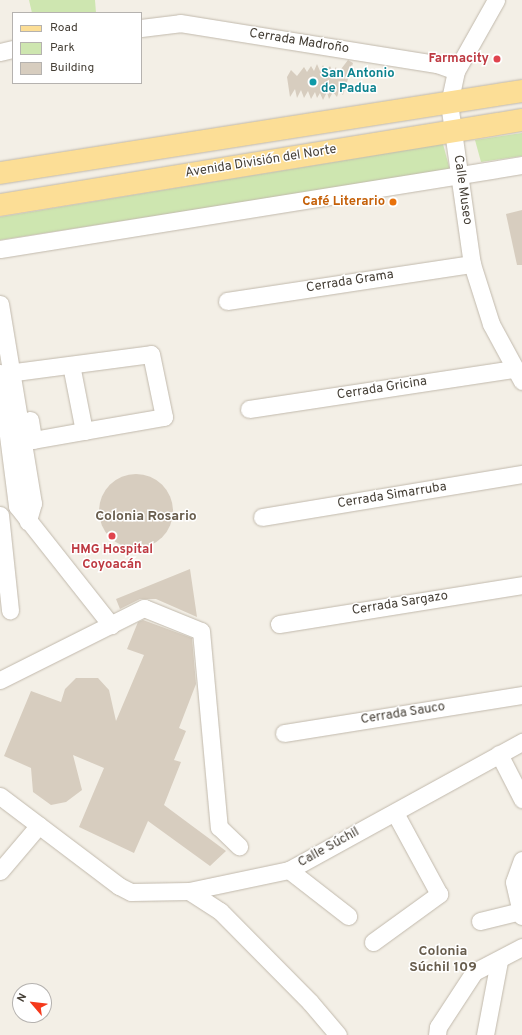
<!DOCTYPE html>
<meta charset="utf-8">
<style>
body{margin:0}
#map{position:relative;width:522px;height:1035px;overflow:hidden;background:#f3efe6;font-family:Overpass,sans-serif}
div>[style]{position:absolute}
.green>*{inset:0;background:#cee6b0}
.building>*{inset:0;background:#d7cdbf}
.round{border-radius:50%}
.roads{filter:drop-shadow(0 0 1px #c1b9ac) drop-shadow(0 0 1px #c1b9ac)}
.minor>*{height:17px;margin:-8.5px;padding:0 8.5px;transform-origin:8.5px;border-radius:8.5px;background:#fff}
.major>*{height:22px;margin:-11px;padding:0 11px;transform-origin:11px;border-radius:11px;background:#fcde96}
.dots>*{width:11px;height:11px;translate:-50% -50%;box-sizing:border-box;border:2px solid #fff;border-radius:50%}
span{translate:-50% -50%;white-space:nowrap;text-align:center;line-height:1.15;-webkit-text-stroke:3px #fff;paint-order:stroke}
.street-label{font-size:13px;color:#453f36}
.health-label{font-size:13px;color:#be3a42;font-weight:700}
.right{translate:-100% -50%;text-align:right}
.culture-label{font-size:13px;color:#0d838f;font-weight:700}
.left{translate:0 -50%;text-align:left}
.food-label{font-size:13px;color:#c56008;font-weight:700}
.neighbourhood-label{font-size:14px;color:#685d4d;font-weight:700}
.legend{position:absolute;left:12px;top:12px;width:130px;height:72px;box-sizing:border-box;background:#fff;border:1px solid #b5b2af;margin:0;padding:5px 7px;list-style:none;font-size:12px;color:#453f36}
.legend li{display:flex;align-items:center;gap:8px;height:20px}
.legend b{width:20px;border:1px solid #b5b2af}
.north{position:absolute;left:12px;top:983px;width:40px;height:40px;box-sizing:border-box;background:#fff;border:1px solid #b5b2af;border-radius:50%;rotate:298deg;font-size:11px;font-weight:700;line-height:16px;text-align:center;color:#453f36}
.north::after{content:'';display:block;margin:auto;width:14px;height:18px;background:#f5391b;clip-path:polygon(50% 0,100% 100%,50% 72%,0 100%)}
</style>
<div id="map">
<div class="green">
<div style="clip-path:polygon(29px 0,95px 0,96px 13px,32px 13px)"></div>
<div style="clip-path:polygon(522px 133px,522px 156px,481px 162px,475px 140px)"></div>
<div style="clip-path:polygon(443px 144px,450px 170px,0 240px,0 217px)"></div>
</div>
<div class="building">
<div style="clip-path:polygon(348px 60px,353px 63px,343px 95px,339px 91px,337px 97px,333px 92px,329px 99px,327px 92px,323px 100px,320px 93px,317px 98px,315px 92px,311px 99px,308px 91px,304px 98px,301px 90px,297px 98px,295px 89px,290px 97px,287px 77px,291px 70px,297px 76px,304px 67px,307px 72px,311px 66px,314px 71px,317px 64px,320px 71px,323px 65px,326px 71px,330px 66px,333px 72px,336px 67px,338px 73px)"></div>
<div style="clip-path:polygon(522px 210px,522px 265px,517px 265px,506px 214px)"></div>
<div class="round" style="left:99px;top:474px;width:74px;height:74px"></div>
<div style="clip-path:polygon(190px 569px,197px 617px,156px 599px,140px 599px,120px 609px,116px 599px)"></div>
<div style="clip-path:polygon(143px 620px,192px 638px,196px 684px,179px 728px,186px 731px,174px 760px,181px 762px,164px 805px,226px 851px,210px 866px,148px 821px,134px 853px,79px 827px,104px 768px,73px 755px,82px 790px,66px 802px,51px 805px,33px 792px,31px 768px,4px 756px,31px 691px,61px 702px,65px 689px,76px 678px,98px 678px,109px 690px,116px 721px,144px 655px,127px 649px,138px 622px)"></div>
</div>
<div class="roads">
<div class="minor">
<div style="left:496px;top:0;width:81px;rotate:119.4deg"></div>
<div style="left:456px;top:71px;width:33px;rotate:102deg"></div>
<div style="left:449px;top:103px;width:163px;rotate:81.9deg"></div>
<div style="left:472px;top:264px;width:63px;rotate:72.4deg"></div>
<div style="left:491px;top:324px;width:65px;rotate:61.5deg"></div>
<div style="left:141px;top:28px;width:39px;rotate:-7deg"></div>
<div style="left:180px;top:23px;width:260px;rotate:9.1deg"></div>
<div style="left:437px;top:64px;width:20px;rotate:20deg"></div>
<div style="left:0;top:52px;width:13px;rotate:-13deg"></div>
<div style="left:0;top:249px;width:529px;rotate:-9.14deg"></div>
<div style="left:227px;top:301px;width:248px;rotate:-8.6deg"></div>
<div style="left:0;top:304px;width:202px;rotate:80.6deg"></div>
<div style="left:33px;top:503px;width:19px;rotate:106deg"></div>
<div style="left:0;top:373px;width:134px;rotate:82.7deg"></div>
<div style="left:17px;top:506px;width:152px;rotate:51.7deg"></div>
<div style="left:0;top:374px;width:152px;rotate:-7.5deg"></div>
<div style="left:151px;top:354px;width:64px;rotate:78.3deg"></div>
<div style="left:164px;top:417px;width:81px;rotate:170.1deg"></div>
<div style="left:249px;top:409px;width:268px;rotate:-8.6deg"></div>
<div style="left:30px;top:420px;width:20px;rotate:81deg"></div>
<div style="left:33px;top:440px;width:52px;rotate:-10deg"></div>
<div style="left:84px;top:431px;width:67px;rotate:-101.1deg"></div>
<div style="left:0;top:515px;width:96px;rotate:84deg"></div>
<div style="left:262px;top:517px;width:264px;rotate:-9.4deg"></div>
<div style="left:279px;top:624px;width:246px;rotate:-9.1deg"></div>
<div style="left:0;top:680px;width:161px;rotate:-26.6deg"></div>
<div style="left:144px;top:608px;width:61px;rotate:22deg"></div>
<div style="left:201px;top:631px;width:197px;rotate:84.8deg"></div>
<div style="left:219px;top:827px;width:28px;rotate:44deg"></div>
<div style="left:284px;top:733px;width:241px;rotate:-9.1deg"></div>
<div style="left:499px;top:754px;width:51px;rotate:62.9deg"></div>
<div style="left:0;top:796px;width:149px;rotate:37.1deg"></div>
<div style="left:119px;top:886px;width:13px;rotate:27deg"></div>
<div style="left:131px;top:892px;width:58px;rotate:-1deg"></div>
<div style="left:189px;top:891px;width:102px;rotate:-11.9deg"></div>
<div style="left:289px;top:870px;width:266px;rotate:-28.8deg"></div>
<div style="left:522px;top:860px;width:23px;rotate:110deg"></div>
<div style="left:514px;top:882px;width:35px;rotate:77deg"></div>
<div style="left:289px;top:870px;width:75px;rotate:37.9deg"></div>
<div style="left:0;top:871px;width:60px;rotate:-49.7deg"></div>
<div style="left:189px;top:891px;width:37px;rotate:33deg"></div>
<div style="left:220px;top:911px;width:128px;rotate:45.3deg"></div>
<div style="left:310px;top:1002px;width:43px;rotate:49.7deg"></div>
<div style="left:480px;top:921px;width:42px;rotate:-13.7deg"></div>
<div style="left:373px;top:942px;width:82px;rotate:-36deg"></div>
<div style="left:439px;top:894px;width:92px;rotate:-118.5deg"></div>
<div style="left:437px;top:1035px;width:8px;rotate:-83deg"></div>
<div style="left:438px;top:1027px;width:66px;rotate:-56.8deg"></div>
<div style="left:474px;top:972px;width:54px;rotate:-27.5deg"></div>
<div style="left:485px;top:1035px;width:75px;rotate:-79.3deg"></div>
</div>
<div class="major">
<div style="left:0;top:173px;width:528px;rotate:-8.93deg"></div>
<div style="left:0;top:205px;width:529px;rotate:-9.25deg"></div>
</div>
</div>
<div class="dots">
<div style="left:497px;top:59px;background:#e0444e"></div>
<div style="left:313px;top:82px;background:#0f9aa8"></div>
<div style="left:393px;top:202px;background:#e8710a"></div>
<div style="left:112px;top:536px;background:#e0444e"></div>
</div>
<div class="street-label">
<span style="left:299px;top:42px;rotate:9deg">Cerrada Madroño</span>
<span style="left:261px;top:162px;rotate:-9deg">Avenida División del Norte</span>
<span style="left:462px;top:190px;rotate:82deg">Calle Museo</span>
<span style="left:350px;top:282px;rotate:-9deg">Cerrada Grama</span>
<span style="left:382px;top:389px;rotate:-9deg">Cerrada Gricina</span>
<span style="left:392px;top:496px;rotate:-9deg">Cerrada Simarruba</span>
<span style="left:400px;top:604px;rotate:-9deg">Cerrada Sargazo</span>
<span style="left:403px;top:714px;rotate:-9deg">Cerrada Sauco</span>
<span style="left:329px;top:848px;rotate:-29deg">Calle Súchil</span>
</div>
<div class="health-label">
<span class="right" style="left:489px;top:59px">Farmacity</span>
<span style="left:112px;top:558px">HMG Hospital<br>Coyoacán</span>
</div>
<div class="culture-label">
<span class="left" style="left:321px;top:82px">San Antonio<br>de Padua</span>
</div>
<div class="food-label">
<span class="right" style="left:385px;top:202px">Café Literario</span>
</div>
<div class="neighbourhood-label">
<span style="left:146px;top:517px">Colonia Rosario</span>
<span style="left:443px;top:960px">Colonia<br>Súchil 109</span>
</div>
<ul class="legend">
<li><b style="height:5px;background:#fcde96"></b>Road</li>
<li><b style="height:11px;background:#cee6b0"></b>Park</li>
<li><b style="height:11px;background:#d7cdbf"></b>Building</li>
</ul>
<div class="north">N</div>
</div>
